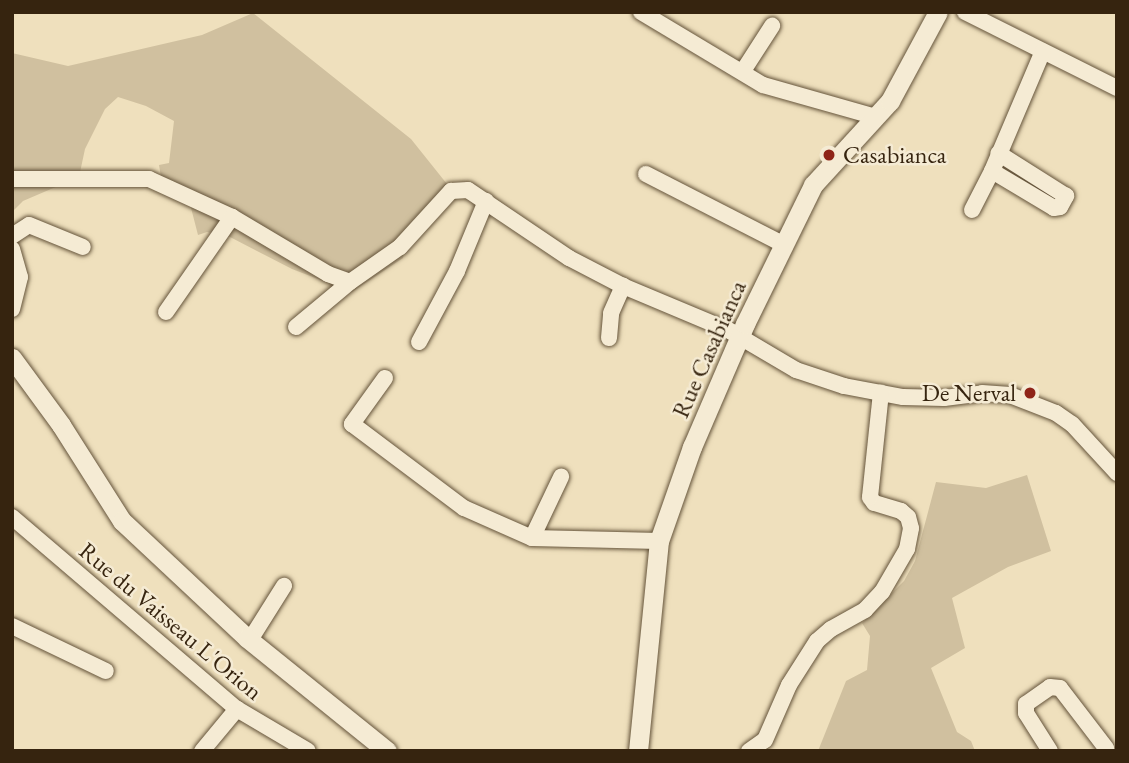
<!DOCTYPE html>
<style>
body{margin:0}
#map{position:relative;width:1129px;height:763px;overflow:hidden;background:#efe0bd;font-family:"EB Garamond",serif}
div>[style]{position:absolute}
.green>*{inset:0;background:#d0c09f}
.roads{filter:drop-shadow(0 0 2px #64533a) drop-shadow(0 0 2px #64533a)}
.minor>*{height:16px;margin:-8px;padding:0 8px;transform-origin:8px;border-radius:8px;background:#f5ebd4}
.tertiary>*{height:19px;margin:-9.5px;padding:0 9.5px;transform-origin:9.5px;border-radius:9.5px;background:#f5ebd4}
.dots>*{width:19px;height:19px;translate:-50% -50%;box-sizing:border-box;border:4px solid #f5ebd4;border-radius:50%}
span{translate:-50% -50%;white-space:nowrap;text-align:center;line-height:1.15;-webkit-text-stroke:5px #f5ebd4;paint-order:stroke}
.poi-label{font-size:24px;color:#36240f}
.left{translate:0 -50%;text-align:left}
.right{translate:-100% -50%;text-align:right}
.street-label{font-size:24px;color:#36240f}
.frame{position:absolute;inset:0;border:14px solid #36240f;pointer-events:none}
</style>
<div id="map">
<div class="green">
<div style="clip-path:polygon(253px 13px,411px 139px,447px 184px,406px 246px,403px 258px,352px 292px,292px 269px,230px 237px,207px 232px,198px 235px,190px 204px,164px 195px,159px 165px,169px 163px,174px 121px,146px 106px,118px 97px,105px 109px,85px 149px,79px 177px,23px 201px,12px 212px,12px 53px,68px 66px,202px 35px)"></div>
<div style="clip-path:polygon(1027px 475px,1051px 551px,1008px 567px,952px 598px,965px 648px,931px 668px,957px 732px,971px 741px,975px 751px,818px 751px,846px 681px,867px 670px,870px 636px,862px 623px,904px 581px,915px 561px,936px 482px,986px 488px)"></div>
</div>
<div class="roads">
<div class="minor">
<div style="left:641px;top:12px;width:142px;rotate:30.9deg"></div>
<div style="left:763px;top:85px;width:117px;rotate:15.8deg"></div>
<div style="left:965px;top:12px;width:170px;rotate:26.6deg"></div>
<div style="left:743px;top:71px;width:54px;rotate:-57.2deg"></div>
<div style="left:992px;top:171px;width:72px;rotate:30.8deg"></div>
<div style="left:1054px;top:208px;width:6px;rotate:-9deg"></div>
<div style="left:1060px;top:207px;width:13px;rotate:-61deg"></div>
<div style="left:1066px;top:196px;width:80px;rotate:-147.7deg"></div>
<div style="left:646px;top:174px;width:154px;rotate:27.1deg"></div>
<div style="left:12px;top:179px;width:137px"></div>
<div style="left:149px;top:179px;width:91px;rotate:24.6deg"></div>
<div style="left:232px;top:217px;width:112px;rotate:30.7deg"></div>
<div style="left:328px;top:274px;width:23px;rotate:20deg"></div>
<div style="left:350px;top:282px;width:61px;rotate:-35deg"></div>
<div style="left:400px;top:247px;width:76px;rotate:-47.7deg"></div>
<div style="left:451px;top:191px;width:17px;rotate:-3deg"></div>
<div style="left:468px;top:190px;width:122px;rotate:34deg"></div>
<div style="left:569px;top:258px;width:61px;rotate:27.4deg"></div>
<div style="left:623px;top:286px;width:116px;rotate:22.8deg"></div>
<div style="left:730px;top:331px;width:77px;rotate:30.6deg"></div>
<div style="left:796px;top:370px;width:51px;rotate:18.4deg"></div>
<div style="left:844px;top:386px;width:60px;rotate:10.6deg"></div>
<div style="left:903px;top:397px;width:41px;rotate:1.4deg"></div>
<div style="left:944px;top:398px;width:38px;rotate:-7deg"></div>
<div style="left:982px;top:393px;width:28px;rotate:4deg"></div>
<div style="left:1010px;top:395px;width:49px;rotate:21.4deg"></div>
<div style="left:1056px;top:413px;width:19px;rotate:35deg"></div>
<div style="left:1072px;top:424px;width:67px;rotate:47.4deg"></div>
<div style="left:972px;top:210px;width:44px;rotate:-62.9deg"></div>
<div style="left:992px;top:171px;width:130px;rotate:-67deg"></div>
<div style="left:12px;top:236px;width:20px;rotate:-33deg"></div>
<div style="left:29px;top:225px;width:58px;rotate:22.2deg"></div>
<div style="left:12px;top:249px;width:29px;rotate:74deg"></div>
<div style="left:20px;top:277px;width:33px;rotate:104deg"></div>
<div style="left:166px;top:312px;width:116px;rotate:-55.2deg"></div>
<div style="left:296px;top:327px;width:70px;rotate:-39.8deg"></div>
<div style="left:609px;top:338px;width:25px;rotate:-85deg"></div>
<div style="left:611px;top:313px;width:30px;rotate:-66deg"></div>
<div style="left:419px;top:342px;width:81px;rotate:-61.8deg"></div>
<div style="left:457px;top:271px;width:76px;rotate:-67.5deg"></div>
<div style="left:385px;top:378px;width:57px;rotate:125.7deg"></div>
<div style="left:352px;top:424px;width:140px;rotate:36.9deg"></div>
<div style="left:464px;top:508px;width:74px;rotate:23.8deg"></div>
<div style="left:532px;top:538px;width:127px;rotate:1.4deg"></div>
<div style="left:12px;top:517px;width:296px;rotate:40.5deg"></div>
<div style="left:237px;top:709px;width:82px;rotate:30.6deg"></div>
<div style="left:532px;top:538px;width:68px;rotate:-64.6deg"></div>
<div style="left:12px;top:626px;width:104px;rotate:25.6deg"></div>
<div style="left:250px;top:640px;width:64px;rotate:-57.8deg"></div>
<div style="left:202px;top:751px;width:55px;rotate:-50.2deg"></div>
<div style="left:749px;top:751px;width:19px;rotate:-35deg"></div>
<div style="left:765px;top:740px;width:60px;rotate:-66.4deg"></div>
<div style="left:789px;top:685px;width:52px;rotate:-57.5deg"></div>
<div style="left:817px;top:641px;width:18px;rotate:-41deg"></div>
<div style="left:831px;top:629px;width:39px;rotate:-29deg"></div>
<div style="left:865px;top:610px;width:25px;rotate:-47deg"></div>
<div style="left:882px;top:592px;width:50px;rotate:-59.8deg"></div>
<div style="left:907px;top:549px;width:21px;rotate:-79deg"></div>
<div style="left:911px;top:528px;width:11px;rotate:-105deg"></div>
<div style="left:908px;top:517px;width:9px;rotate:-139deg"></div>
<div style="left:901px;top:511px;width:28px;rotate:-163deg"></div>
<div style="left:874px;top:503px;width:7px;rotate:-124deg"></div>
<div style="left:870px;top:497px;width:105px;rotate:-84deg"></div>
<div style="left:1050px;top:751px;width:45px;rotate:-122.3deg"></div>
<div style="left:1026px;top:713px;width:9px;rotate:-90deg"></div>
<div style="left:1026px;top:704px;width:29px;rotate:-35deg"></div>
<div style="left:1050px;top:687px;width:10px;rotate:6deg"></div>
<div style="left:1060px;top:688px;width:76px;rotate:52.5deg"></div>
</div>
<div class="tertiary">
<div style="left:12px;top:358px;width:83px;rotate:53.8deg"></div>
<div style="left:61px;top:425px;width:114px;rotate:57.6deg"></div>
<div style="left:122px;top:521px;width:171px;rotate:43.1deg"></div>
<div style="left:247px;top:638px;width:180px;rotate:38.9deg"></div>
<div style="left:638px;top:751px;width:211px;rotate:-84.3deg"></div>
<div style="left:659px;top:541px;width:100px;rotate:-70.7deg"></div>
<div style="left:692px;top:447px;width:134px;rotate:-66.7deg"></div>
<div style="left:745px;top:324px;width:155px;rotate:-63.9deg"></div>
<div style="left:813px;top:185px;width:114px;rotate:-47.5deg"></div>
<div style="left:890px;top:101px;width:101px;rotate:-61.7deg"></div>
</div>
</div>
<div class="dots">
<div style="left:829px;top:155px;background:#8f2418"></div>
<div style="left:1030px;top:393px;background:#8f2418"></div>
</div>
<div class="poi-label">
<span class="left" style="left:843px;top:155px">Casabianca</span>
<span class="right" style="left:1016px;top:393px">De Nerval</span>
</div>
<div class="street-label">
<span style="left:709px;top:349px;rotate:-66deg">Rue Casabianca</span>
<span style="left:171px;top:621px;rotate:40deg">Rue du Vaisseau L'Orion</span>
</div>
<div class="frame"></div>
</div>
